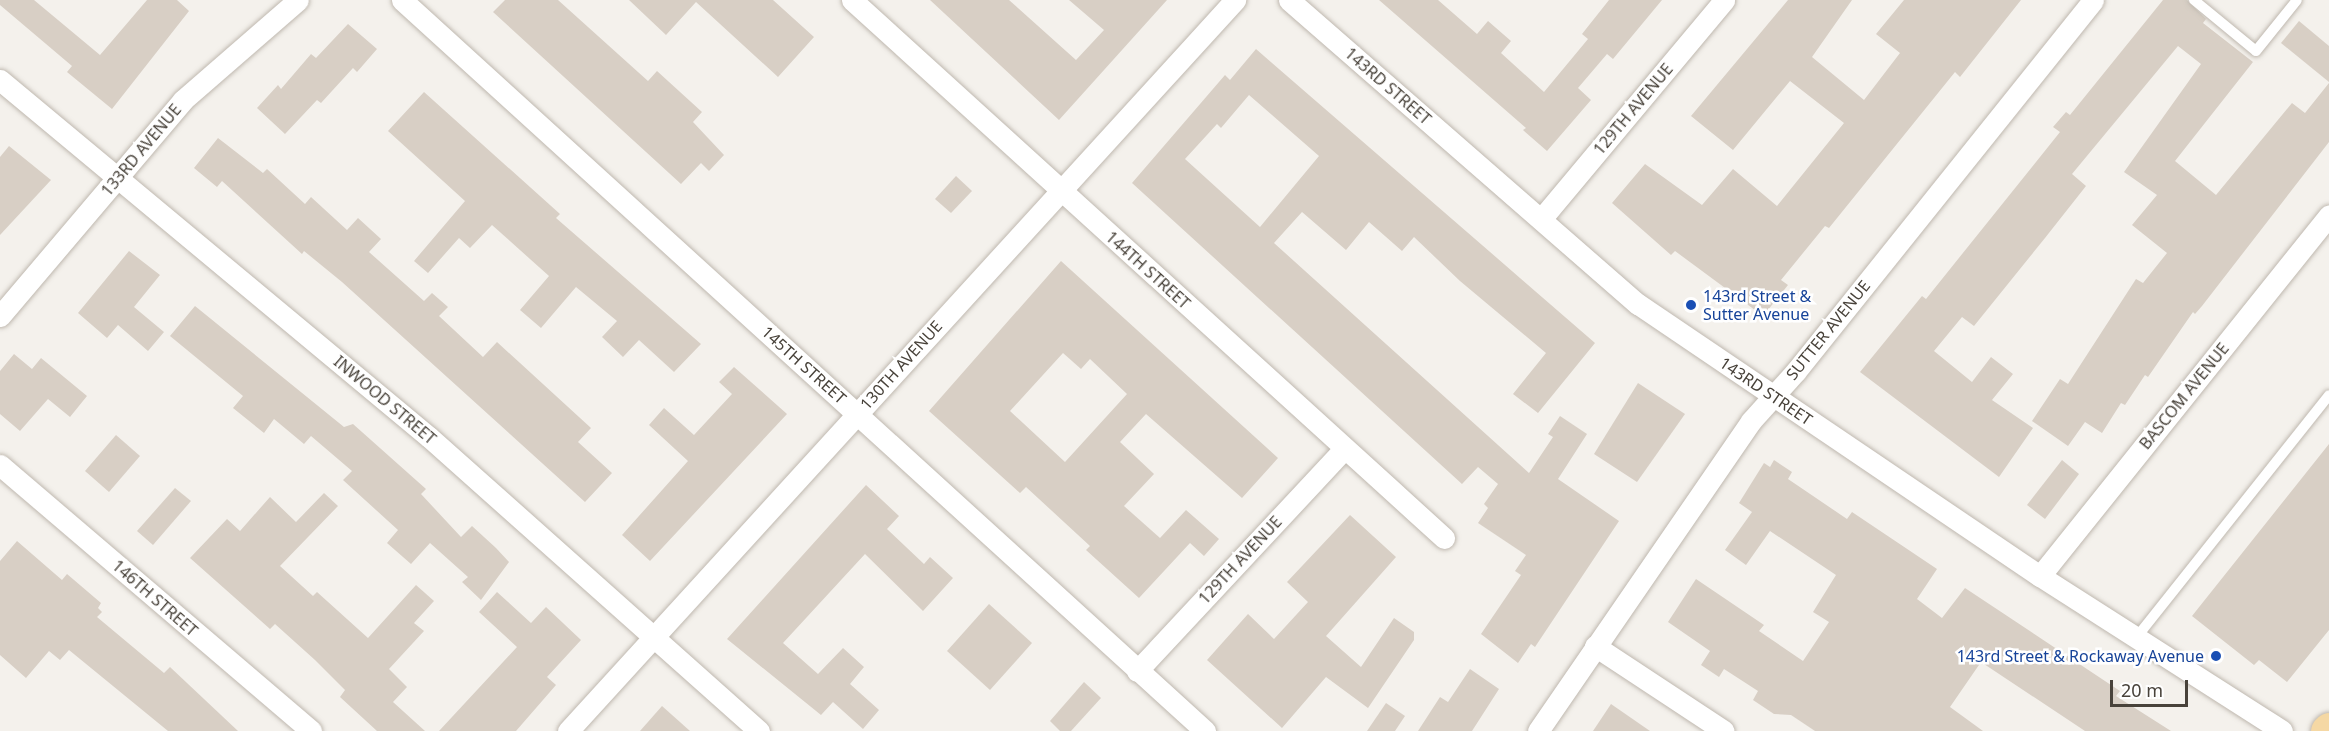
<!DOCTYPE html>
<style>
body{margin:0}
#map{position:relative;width:2329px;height:731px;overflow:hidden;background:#f4f1ec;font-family:"Noto Sans",sans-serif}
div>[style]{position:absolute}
.building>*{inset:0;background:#d8cfc5}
.roads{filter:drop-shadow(0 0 2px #bfb8af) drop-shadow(0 0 2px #bfb8af)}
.service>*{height:10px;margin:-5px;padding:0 5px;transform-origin:5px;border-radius:5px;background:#fff}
.minor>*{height:21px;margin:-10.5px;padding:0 10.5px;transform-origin:10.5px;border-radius:10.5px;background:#fff}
.primary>*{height:33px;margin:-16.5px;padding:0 16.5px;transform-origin:16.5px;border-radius:16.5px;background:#f5d8a4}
.dots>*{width:16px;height:16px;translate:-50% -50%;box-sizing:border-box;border:3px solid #fff;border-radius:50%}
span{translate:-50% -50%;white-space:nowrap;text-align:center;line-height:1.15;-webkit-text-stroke:5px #fff;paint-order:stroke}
.street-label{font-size:16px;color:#48423a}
.transit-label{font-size:16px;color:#164399}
.left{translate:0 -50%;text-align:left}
.right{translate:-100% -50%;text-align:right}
.scale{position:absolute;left:2110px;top:680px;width:78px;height:27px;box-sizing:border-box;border:3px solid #48423a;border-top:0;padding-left:8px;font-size:18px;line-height:21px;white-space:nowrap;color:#48423a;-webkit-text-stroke:4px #fff;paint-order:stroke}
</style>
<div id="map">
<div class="building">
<div style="clip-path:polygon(0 0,34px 0,100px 55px,147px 0,177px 0,189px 11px,112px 109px,67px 72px,72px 66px,0 5px)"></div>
<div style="clip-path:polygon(505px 0,558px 0,648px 81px,657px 71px,702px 112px,693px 122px,724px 155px,709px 171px,701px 163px,681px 184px,493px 12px)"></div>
<div style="clip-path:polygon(629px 0,773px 0,814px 37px,778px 77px,696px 2px,666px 35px)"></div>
<div style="clip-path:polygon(930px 0,1009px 0,1076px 60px,1104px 30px,1069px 0,1167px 0,1059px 120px)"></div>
<div style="clip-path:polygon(1379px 0,1438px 0,1477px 34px,1488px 21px,1511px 41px,1501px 53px,1544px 92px,1588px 39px,1582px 34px,1609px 0,1662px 0,1613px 59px,1607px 54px,1578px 88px,1591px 100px,1547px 151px,1523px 130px,1526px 128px)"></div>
<div style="clip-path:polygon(1788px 0,1852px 0,1812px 57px,1864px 100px,1900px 53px,1876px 34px,1904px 0,2021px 0,1960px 77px,1955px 72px,1829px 228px,1825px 226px,1781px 280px,1788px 285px,1763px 316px,1675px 251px,1671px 255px,1612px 203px,1645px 164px,1702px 205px,1733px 169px,1777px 206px,1844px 123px,1790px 81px,1733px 150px,1691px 116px)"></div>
<div style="clip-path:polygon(2163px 0,2187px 0,2206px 19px,2203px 23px,2253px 62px,2175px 161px,2216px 195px,2292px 103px,2305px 113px,2329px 83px,2329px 142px,2202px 306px,2195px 314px,2193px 312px,2148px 377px,2145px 375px,2125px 405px,2121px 403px,2102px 433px,2085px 422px,2068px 446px,2032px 421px,2060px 379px,2068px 384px,2136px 279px,2143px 283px,2167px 253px,2132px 225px,2157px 195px,2124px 172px,2201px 64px,2178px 46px,2072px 174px,2086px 186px,2045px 238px,1974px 326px,1962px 317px,1934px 351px,1972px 382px,1991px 357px,2013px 374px,1992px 400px,2033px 428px,1999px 477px,1860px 372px,1922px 296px,1926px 299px,2060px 132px,2053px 127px,2066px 112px,2070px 115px)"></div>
<div style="clip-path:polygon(2299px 21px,2329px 46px,2329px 82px,2281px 43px)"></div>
<div style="clip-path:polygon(348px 24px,377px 49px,357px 72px,353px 68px,321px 103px,317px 100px,285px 134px,257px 108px,278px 85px,281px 89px,311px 54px,316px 58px)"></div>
<div style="clip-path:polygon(evenodd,1256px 49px,1595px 343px,1538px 413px,1513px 394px,1546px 353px,1460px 281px,1414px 237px,1402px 251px,1369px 222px,1346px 250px,1302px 212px,1274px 243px,1529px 473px,1553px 437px,1548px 434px,1560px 416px,1587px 434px,1558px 479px,1619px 521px,1535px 647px,1531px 644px,1518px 663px,1481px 634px,1521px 575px,1515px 571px,1526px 555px,1478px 523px,1488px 508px,1484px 504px,1498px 484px,1478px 467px,1462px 484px,1132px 183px,1225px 75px,1230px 80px,1256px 49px,1249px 95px,1319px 156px,1260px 227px,1185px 159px,1217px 124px,1221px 128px,1249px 95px)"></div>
<div style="clip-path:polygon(424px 92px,560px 214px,556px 218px,701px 344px,674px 372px,639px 340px,623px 357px,602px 337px,617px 321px,576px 287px,541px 328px,520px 310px,549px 276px,492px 225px,470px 248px,459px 238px,428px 273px,414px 261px,465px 201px,388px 131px)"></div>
<div style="clip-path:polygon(218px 138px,263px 173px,267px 169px,305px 204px,311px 197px,347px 230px,358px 218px,381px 239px,369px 252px,424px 301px,432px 293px,448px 307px,439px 316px,483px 357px,497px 342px,591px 428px,578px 442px,612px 473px,585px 502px,342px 282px,304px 251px,302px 254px,222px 181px,217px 187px,194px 168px)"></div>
<div style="clip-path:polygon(9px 146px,51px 180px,0 235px,0 157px)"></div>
<div style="clip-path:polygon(956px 176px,972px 191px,951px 213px,935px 199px)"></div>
<div style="clip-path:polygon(129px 251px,160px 275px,134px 307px,164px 332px,148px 351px,118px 325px,107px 338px,78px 313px)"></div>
<div style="clip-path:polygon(evenodd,1061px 261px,1278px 458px,1242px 498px,1146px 414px,1120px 442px,1154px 474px,1124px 506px,1160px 538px,1186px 510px,1219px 539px,1204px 556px,1190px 543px,1139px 598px,1086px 550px,1090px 546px,1026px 487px,1020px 493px,929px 411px,1061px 261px,1063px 353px,1081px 369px,1090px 359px,1127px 394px,1065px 462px,1010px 411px,1063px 353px)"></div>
<div style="clip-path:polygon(195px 306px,344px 427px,353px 424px,426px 489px,421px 494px,461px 537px,472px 526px,496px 548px,509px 562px,481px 600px,462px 582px,468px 577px,430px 543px,411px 564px,387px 543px,398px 530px,343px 480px,352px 471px,311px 436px,304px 444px,274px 419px,264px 433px,233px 408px,243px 396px,170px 336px)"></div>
<div style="clip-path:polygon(14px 354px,32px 369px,41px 358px,87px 396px,70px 417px,48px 399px,20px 431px,0 414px,0 371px)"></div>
<div style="clip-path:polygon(734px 367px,787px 414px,650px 561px,622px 535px,688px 461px,649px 425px,664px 408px,694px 435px,732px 394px,719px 382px)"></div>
<div style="clip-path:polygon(1638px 383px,1685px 414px,1637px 482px,1594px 454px)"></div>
<div style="clip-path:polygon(116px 435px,140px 456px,109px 492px,85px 471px)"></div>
<div style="clip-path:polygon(2329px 444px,2329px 630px,2287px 682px,2259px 660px,2254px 665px,2192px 616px)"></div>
<div style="clip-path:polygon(1774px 460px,1792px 472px,1788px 479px,1847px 519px,1852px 512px,1937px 569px,1917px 599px,1942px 618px,1965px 588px,2120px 691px,2116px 696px,2171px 731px,2085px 731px,1981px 662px,1950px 707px,1983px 731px,1815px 731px,1791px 715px,1774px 714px,1753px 700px,1758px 691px,1724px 669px,1719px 677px,1701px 665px,1710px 651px,1668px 622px,1696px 579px,1764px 625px,1759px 631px,1803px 661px,1829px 622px,1813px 612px,1836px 575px,1770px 531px,1746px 565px,1725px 550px,1752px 512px,1739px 503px,1764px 463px,1770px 467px)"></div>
<div style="clip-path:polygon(2062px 460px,2079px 474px,2045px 519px,2027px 505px)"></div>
<div style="clip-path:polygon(866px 485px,899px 516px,887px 529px,924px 564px,930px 557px,953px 578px,923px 611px,865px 554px,783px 643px,818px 674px,843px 648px,864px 667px,850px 684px,879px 710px,863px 729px,833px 702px,821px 715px,727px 639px)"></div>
<div style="clip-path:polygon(175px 488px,191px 501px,153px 545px,137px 531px)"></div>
<div style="clip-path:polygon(324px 493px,338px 506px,280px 566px,313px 596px,317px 592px,368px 638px,416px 585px,434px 601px,414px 623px,424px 631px,389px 669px,407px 687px,393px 702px,425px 731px,377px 731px,340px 697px,345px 690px,315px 660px,275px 624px,270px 629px,190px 558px,227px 519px,240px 531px,270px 497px,296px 522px)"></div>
<div style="clip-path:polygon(1350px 515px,1396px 557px,1326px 636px,1361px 667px,1394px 618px,1414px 632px,1414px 640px,1368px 708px,1326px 677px,1282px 728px,1207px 660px,1248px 614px,1274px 639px,1308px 602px,1287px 582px)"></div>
<div style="clip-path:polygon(17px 541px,62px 580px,67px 574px,101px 603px,98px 608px,102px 612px,97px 617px,164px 673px,170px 667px,238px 731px,168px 731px,69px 650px,60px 660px,49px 651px,26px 678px,0 655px,0 561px)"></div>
<div style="clip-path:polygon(497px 592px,531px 623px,546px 607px,581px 640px,547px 677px,556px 685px,516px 731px,439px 731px,517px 647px,479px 612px)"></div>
<div style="clip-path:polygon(989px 604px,1032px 643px,990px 690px,947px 651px)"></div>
<div style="clip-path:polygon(1470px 669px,1499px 689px,1472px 731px,1418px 731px,1440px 697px,1448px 702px)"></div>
<div style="clip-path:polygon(1084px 682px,1101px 698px,1071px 731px,1060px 731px,1050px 721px)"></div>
<div style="clip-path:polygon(1386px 703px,1405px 716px,1395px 731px,1367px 731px)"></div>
<div style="clip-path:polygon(1611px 704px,1650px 731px,1593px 731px)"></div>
<div style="clip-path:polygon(662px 706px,690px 731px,640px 731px)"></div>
</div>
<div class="roads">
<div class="service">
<div style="left:2194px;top:0;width:80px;rotate:39.4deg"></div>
<div style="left:2256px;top:51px;width:65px;rotate:-51.2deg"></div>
<div style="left:2136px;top:638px;width:310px;rotate:-51.5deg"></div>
</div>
<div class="minor">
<div style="left:402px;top:0;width:1086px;rotate:42.31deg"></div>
<div style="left:852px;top:0;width:800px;rotate:42.26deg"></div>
<div style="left:1289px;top:0;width:463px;rotate:41.1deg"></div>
<div style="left:1638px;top:304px;width:485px;rotate:34.1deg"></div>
<div style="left:2040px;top:576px;width:287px;rotate:32.6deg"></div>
<div style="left:0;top:80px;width:558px;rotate:39.77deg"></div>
<div style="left:429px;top:437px;width:442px;rotate:41.7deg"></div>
<div style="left:1542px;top:218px;width:284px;rotate:-50.1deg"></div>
<div style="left:0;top:316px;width:283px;rotate:-49.7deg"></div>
<div style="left:183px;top:100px;width:152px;rotate:-41deg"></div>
<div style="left:0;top:465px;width:409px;rotate:40.5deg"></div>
<div style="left:2040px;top:576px;width:462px;rotate:-51.3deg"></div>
<div style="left:1595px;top:646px;width:154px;rotate:33.4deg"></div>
<div style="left:1137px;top:671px;width:304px;rotate:-47deg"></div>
<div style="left:568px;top:731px;width:990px;rotate:-47.62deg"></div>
<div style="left:1538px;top:731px;width:376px;rotate:-55.5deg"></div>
<div style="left:1751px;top:421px;width:67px;rotate:-48deg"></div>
<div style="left:1796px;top:371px;width:475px;rotate:-51.3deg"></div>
</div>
<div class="primary">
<div style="left:2327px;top:731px;width:3px;rotate:-45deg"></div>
</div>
</div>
<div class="dots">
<div style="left:1691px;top:305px;background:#1a4fb4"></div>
<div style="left:2216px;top:656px;background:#1a4fb4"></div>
</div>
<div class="street-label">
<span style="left:1388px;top:86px;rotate:41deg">143RD STREET</span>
<span style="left:1633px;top:109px;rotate:-50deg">129TH AVENUE</span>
<span style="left:141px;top:150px;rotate:-50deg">133RD AVENUE</span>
<span style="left:1148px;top:270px;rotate:42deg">144TH STREET</span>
<span style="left:1828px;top:330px;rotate:-51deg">SUTTER AVENUE</span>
<span style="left:804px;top:365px;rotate:42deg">145TH STREET</span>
<span style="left:901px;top:365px;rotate:-48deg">130TH AVENUE</span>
<span style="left:1766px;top:391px;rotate:34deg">143RD STREET</span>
<span style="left:2184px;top:396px;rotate:-51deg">BASCOM AVENUE</span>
<span style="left:385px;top:400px;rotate:40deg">INWOOD STREET</span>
<span style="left:1240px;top:560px;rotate:-47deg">129TH AVENUE</span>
<span style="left:155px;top:598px;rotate:41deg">146TH STREET</span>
</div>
<div class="transit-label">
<span class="left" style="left:1703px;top:305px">143rd Street &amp;<br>Sutter Avenue</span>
<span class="right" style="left:2204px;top:656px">143rd Street &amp; Rockaway Avenue</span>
</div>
<div class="scale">20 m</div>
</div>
